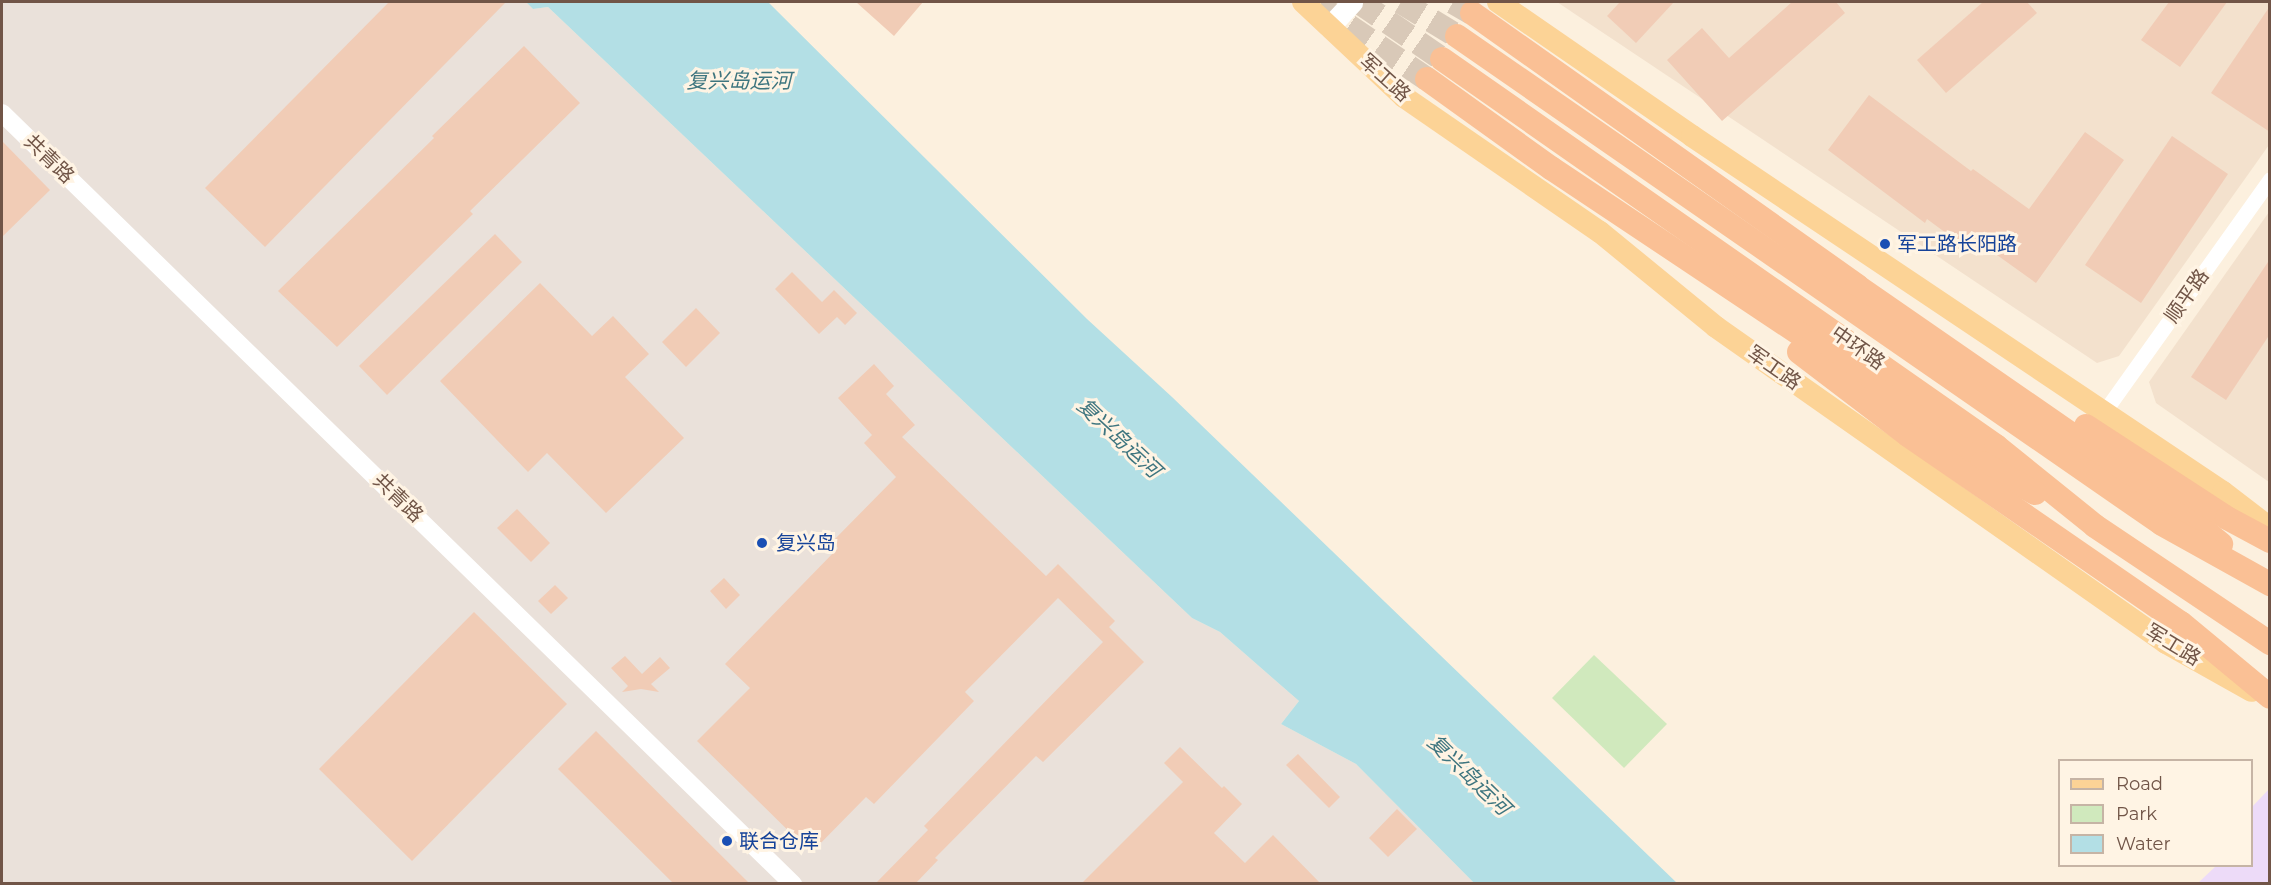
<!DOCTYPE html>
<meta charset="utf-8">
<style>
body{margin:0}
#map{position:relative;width:2271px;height:885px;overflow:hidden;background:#fcf0de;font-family:Montserrat,"Noto Sans SC",sans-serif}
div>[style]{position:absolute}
.residential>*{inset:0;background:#f3e1cd}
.industrial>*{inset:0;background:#eae1da}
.education>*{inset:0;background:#eddbf8}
.green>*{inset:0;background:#d0e9bd}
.water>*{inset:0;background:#b3dfe5}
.building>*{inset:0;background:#f1ccb6}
.trunk-tunnel>*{height:24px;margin-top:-12px;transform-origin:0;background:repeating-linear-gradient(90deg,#d9c9b8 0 24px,transparent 0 36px)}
.minor>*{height:15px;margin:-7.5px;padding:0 7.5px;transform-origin:7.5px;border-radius:7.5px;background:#fff}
.tertiary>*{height:18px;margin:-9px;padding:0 9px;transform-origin:9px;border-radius:9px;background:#fff}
.secondary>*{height:21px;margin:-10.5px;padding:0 10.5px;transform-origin:10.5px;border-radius:10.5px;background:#fff}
.primary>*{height:22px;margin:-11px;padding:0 11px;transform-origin:11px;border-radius:11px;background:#fcd396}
.trunk>*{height:24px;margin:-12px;padding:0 12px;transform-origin:12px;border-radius:12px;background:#fac095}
.dots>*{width:16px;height:16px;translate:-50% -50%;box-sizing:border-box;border:3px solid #fff4e4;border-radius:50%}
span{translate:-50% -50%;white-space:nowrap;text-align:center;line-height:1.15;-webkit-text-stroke:6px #fff4e4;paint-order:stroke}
.street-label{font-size:20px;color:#715547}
.transit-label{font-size:20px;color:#164399}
.left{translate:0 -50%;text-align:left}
.water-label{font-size:21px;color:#3e757f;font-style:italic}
.frame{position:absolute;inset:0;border:3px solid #715547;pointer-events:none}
.legend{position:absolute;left:2058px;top:759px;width:195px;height:108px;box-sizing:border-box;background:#fff4e4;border:2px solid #c6b4a5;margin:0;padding:8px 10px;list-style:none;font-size:18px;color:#715547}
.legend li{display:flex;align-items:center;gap:12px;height:30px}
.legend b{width:30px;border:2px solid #c6b4a5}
</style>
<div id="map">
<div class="residential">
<div style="clip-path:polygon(1557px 2px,2269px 2px,2269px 145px,2119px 356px,2097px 363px)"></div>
<div style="clip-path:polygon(2269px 212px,2269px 482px,2156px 403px,2149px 382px)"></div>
</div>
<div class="industrial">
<div style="clip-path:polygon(2px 2px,526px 2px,533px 9px,548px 7px,1192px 618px,1220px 632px,1299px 701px,1281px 724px,1356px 764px,1474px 883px,2px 884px)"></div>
</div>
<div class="education">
<div style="clip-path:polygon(2269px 789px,2269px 883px,2198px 883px,2216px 866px,2252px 866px,2252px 807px)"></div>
</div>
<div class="green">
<div style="clip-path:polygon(1594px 655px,1667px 724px,1624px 768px,1552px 698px)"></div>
</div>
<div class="water">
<div style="clip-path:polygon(526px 2px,768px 2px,1087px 319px,1172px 397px,1677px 883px,1474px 883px,1356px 764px,1281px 724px,1299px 701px,1220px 632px,1192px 618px,548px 7px,533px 9px)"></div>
</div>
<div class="building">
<div style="clip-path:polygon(389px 2px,506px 2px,265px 247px,205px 188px)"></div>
<div style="clip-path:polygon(856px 2px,923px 2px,894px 36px)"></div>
<div style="clip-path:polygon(1620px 2px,1674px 2px,1636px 43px,1607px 16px)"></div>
<div style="clip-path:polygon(1792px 2px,1836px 2px,1845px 13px,1722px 121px,1667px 60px,1702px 28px,1729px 58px)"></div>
<div style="clip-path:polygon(1983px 2px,2027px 2px,2037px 13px,1946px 93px,1917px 60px)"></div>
<div style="clip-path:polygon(2169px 2px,2227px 2px,2180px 67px,2141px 40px)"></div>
<div style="clip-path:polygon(2270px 6px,2270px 132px,2211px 93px)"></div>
<div style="clip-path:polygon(524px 46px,580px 103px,470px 211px,473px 214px,337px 347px,278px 291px,434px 138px,432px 136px)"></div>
<div style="clip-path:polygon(1869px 95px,1971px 171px,1973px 169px,2029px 209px,2085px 132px,2124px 160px,2036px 283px,1976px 240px,1969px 250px,1927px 219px,1925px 223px,1828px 150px)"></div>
<div style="clip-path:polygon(2172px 136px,2228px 174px,2141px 303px,2085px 265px)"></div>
<div style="clip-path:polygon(2px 141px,50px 190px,2px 237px)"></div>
<div style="clip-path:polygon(495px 234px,522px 262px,387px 395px,359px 366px)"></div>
<div style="clip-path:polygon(2270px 259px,2270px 334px,2226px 400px,2191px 377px)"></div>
<div style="clip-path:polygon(792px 272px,822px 302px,834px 290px,857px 313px,845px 325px,837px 317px,819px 334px,775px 289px)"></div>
<div style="clip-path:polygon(540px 283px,592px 336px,613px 316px,649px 354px,625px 377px,684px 438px,606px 513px,547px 453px,528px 472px,440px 381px)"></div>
<div style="clip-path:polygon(696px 308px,720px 333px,686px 367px,662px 342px)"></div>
<div style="clip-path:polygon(874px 364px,894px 386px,886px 394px,915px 425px,902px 437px,1046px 576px,1058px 564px,1115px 621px,1109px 627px,1144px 662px,1043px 762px,1036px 756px,935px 858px,938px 860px,915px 884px,875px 884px,928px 830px,924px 826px,1103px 642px,1058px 598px,965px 692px,974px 701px,874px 804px,866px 797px,811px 853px,697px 741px,750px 688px,725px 664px,838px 548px,832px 542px,896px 477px,864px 443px,872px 435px,838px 398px)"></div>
<div style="clip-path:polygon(517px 509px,550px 543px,531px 562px,497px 528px)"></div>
<div style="clip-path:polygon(724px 578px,740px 595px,726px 609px,710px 591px)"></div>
<div style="clip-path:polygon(555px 585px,568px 598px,551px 614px,538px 601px)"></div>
<div style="clip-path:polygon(474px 612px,567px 704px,412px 861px,319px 769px)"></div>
<div style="clip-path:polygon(625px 656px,642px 674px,660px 657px,670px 668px,651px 684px,659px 692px,641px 689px,622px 692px,628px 686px,611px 668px)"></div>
<div style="clip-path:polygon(596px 731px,750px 884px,674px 884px,558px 769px)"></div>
<div style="clip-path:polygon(1180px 747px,1222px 788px,1224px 786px,1242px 804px,1214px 833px,1245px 863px,1273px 835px,1321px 884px,1081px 884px,1183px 782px,1164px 763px)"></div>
<div style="clip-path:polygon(1298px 754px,1340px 797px,1329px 808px,1286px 765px)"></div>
<div style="clip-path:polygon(1397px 809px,1417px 829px,1388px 857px,1369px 838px)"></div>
</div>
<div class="trunk-tunnel">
<div style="left:1359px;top:2px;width:101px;rotate:34.5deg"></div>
<div style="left:1401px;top:2px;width:66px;rotate:31.3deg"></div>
<div style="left:1453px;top:2px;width:22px;rotate:30deg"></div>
<div style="left:1319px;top:6px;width:130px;rotate:34.1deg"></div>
</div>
<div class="minor">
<div style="left:2104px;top:412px;width:286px;rotate:-54.5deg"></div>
</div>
<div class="tertiary">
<div style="left:2px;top:113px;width:1105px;rotate:44.27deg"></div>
</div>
<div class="secondary">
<div style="left:1329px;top:27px;width:34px;rotate:-47deg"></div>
</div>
<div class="primary">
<div style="left:1303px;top:2px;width:139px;rotate:43.2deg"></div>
<div style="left:1404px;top:97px;width:238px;rotate:34.6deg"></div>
<div style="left:1600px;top:232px;width:150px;rotate:39.3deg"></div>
<div style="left:1716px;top:327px;width:550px;rotate:35.08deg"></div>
<div style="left:2166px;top:643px;width:98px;rotate:29.2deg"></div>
<div style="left:1498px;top:2px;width:236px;rotate:34.6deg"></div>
<div style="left:1692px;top:136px;width:639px;rotate:33.84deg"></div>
<div style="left:2223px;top:492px;width:59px;rotate:37.5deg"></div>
</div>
<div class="trunk">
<div style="left:1472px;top:13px;width:472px;rotate:35.3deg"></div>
<div style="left:1857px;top:286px;width:387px;rotate:34.7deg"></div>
<div style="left:2175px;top:506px;width:60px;rotate:39.6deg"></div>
<div style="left:1457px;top:36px;width:857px;rotate:34.69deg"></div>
<div style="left:2162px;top:524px;width:124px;rotate:29.1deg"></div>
<div style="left:1442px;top:59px;width:676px;rotate:34.94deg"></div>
<div style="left:1996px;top:446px;width:127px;rotate:38.9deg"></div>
<div style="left:2095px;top:526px;width:211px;rotate:33.8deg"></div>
<div style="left:1427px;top:79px;width:153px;rotate:35.7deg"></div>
<div style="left:1551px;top:168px;width:315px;rotate:33.7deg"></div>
<div style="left:1813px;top:343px;width:207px;rotate:35.4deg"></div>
<div style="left:1982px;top:463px;width:61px;rotate:29.5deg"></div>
<div style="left:1799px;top:352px;width:137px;rotate:37.3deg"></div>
<div style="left:1908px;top:435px;width:331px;rotate:34.6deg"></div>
<div style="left:2181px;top:623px;width:116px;rotate:39.7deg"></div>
<div style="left:2086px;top:426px;width:168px;rotate:33.1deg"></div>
<div style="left:2227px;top:518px;width:49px;rotate:28.1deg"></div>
</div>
<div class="dots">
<div style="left:1885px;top:244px;background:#1a4fb4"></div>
<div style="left:762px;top:543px;background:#1a4fb4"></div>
<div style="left:727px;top:841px;background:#1a4fb4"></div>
</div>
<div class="street-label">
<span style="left:1385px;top:78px;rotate:42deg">军工路</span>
<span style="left:49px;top:159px;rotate:44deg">共青路</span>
<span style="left:2187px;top:296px;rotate:-55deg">顺平路</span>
<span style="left:1858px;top:348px;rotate:35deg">中环路</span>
<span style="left:1774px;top:368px;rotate:35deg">军工路</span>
<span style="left:398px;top:498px;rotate:44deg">共青路</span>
<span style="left:2173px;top:645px;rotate:31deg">军工路</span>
</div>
<div class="transit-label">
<span class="left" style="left:1897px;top:244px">军工路长阳路</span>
<span class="left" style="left:776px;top:543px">复兴岛</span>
<span class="left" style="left:739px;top:841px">联合仓库</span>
</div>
<div class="water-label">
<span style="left:739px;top:81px">复兴岛运河</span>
<span style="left:1119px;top:438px;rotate:43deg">复兴岛运河</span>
<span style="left:1469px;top:775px;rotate:44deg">复兴岛运河</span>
</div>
<div class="frame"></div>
<ul class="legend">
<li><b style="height:8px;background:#fcd396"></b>Road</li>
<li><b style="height:16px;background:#d0e9bd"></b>Park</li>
<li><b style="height:16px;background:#b3dfe5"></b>Water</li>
</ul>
</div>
